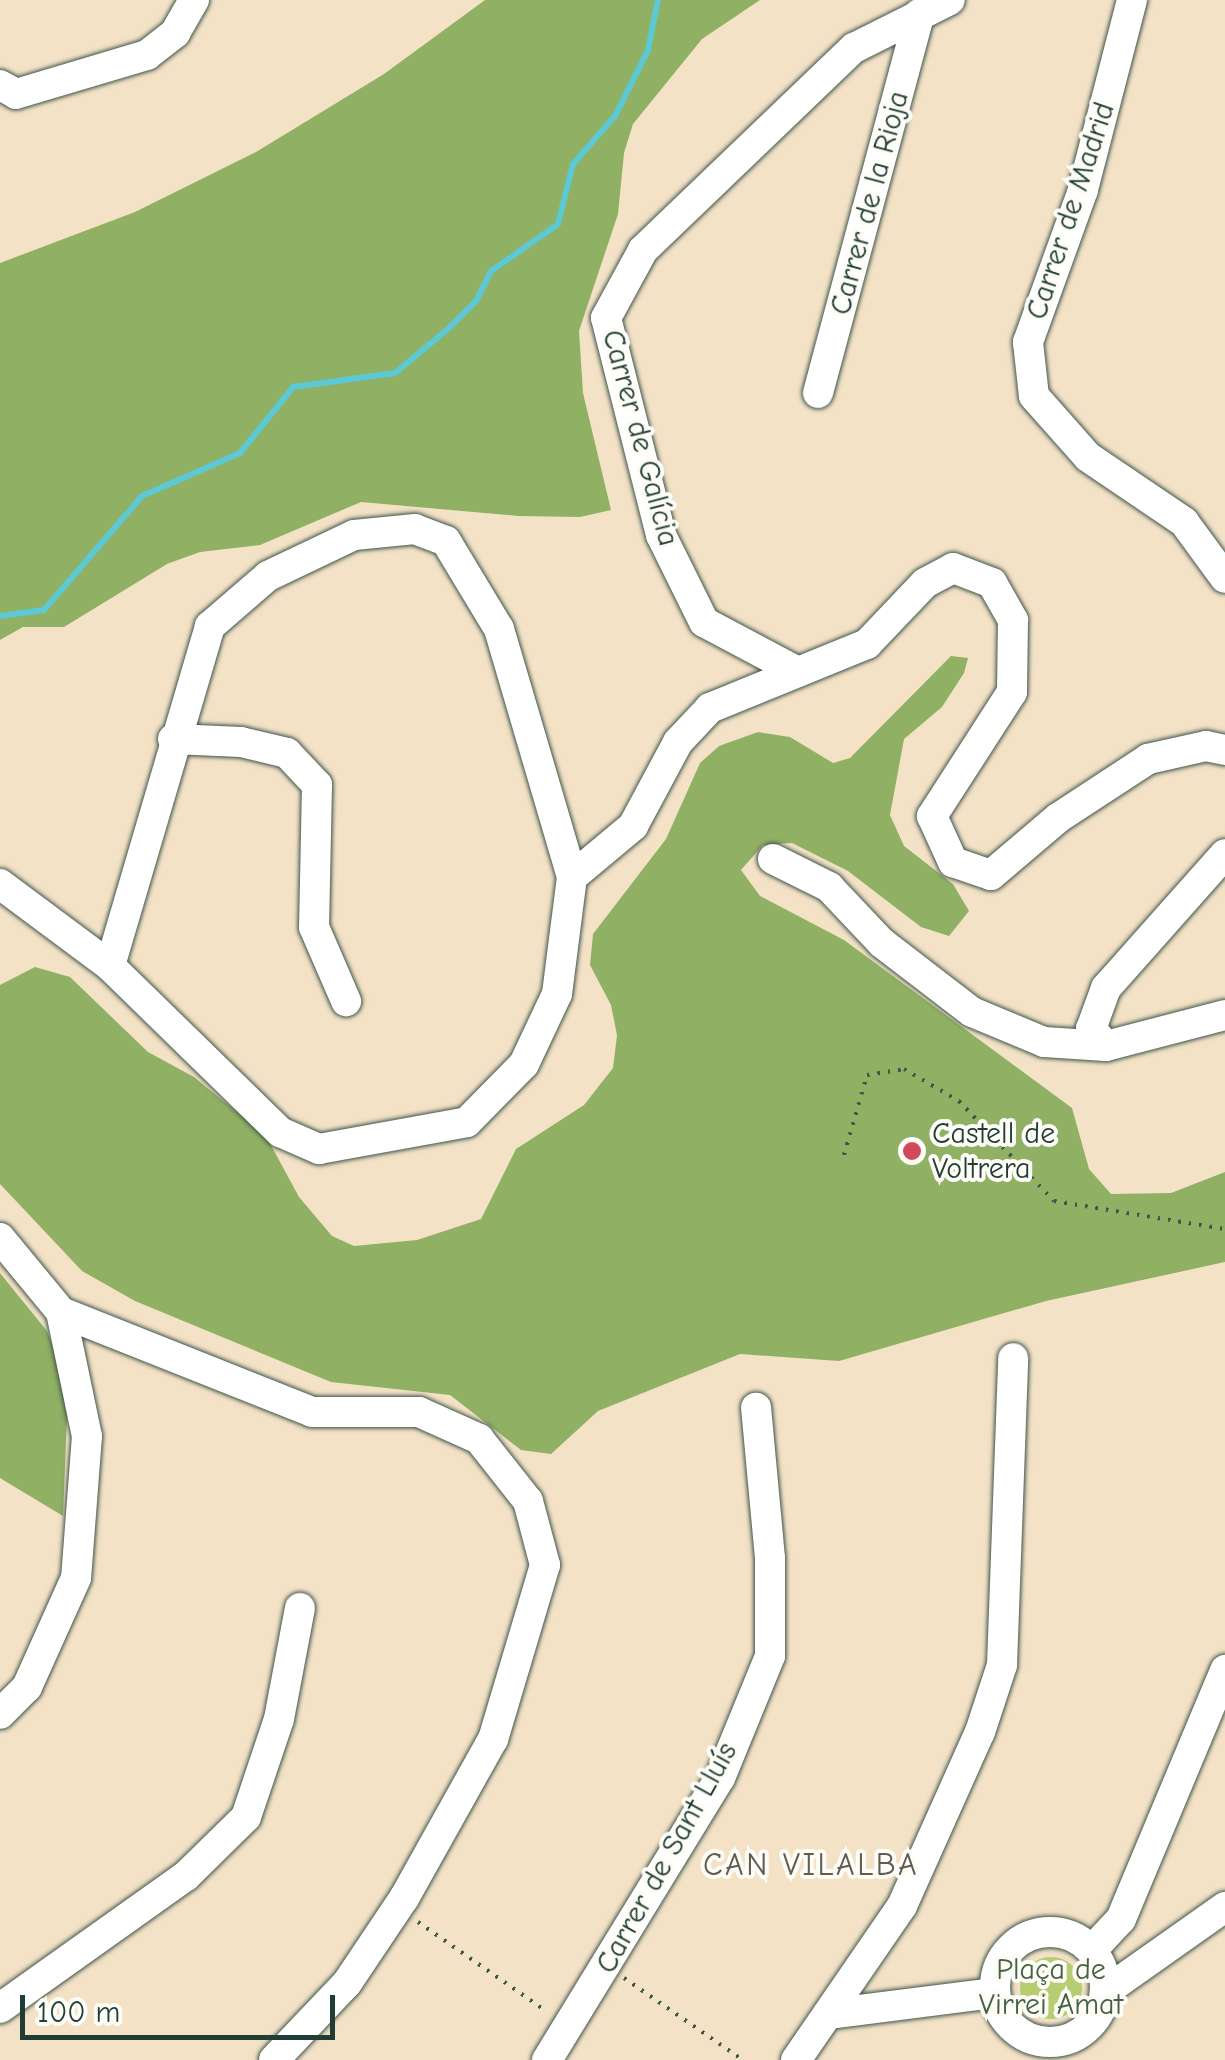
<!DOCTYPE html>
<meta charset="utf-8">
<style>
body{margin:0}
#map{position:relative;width:1225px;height:2060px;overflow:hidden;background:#f4e2c7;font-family:"Comic Neue",sans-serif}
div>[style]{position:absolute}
.green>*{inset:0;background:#b6cd72}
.round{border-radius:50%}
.forest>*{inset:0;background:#90b064}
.stream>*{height:6px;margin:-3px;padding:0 3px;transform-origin:3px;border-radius:3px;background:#5dc9d4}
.path>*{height:4px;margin-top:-2px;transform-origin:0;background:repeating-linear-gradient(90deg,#3f564a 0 2.5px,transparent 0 10.5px)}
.roads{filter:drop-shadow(0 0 2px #3f564a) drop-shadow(0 0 2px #3f564a)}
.minor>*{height:30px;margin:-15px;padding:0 15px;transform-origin:15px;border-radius:15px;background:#fff}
.minor>.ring{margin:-15px;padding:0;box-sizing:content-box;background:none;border:30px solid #fff;border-radius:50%}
.dots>*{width:28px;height:28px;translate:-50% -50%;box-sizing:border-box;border:5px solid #fdfcf7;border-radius:50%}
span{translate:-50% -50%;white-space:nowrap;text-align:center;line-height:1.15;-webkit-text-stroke:8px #fdfcf7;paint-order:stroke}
.street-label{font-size:30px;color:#1f3d34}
.poi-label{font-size:30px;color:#1f3d34}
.left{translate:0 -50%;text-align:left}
.park-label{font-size:30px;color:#456144}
.neighbourhood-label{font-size:32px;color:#605c4f;letter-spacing:2.5px}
.scale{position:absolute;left:20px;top:1995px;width:315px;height:45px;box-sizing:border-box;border:5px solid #1f3d34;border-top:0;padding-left:12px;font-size:30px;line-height:35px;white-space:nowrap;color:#1f3d34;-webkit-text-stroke:8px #fdfcf7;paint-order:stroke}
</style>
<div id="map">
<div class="green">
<div class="round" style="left:1020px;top:1957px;width:62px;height:62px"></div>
</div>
<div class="forest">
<div style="clip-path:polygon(485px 0,760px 0,702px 39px,633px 124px,624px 153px,618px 214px,579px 331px,583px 393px,611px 510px,580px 517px,518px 516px,361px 502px,260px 545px,200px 552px,167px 564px,64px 627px,23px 627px,0 640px,0 263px,135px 212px,256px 152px,384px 74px)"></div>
<div style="clip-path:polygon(951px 656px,968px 658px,964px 673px,942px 707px,904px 739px,890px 815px,904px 846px,953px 884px,969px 911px,949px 936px,921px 927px,848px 871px,792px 843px,763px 845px,741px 870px,760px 896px,844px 940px,1072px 1108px,1089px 1169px,1111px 1194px,1171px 1193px,1225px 1172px,1225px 1262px,1046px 1301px,839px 1361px,740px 1354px,598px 1411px,551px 1454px,521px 1450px,450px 1395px,331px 1382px,135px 1301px,82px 1271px,0 1184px,0 985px,35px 967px,70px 977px,148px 1052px,194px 1077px,266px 1136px,299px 1197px,332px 1236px,354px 1246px,417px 1240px,481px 1219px,516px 1149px,584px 1105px,613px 1068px,617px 1035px,611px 1005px,590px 965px,593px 934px,666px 839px,700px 763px,719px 746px,758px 732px,790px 737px,833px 763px,850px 758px)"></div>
<div style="clip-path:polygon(0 1273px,47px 1331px,57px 1357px,67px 1416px,63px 1516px,0 1478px)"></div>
</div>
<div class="stream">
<div style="left:0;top:616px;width:44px;rotate:-7.8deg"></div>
<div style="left:44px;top:610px;width:150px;rotate:-49.3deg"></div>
<div style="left:142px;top:496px;width:107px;rotate:-23.7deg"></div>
<div style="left:240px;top:453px;width:85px;rotate:-51.2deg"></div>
<div style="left:293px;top:387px;width:103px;rotate:-7.8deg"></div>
<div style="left:395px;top:373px;width:70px;rotate:-39.8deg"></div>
<div style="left:449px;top:328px;width:38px;rotate:-45deg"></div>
<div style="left:476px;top:301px;width:34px;rotate:-63deg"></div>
<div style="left:491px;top:271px;width:82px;rotate:-35deg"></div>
<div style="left:558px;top:224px;width:62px;rotate:-76deg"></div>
<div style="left:573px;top:164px;width:64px;rotate:-48.8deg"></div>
<div style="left:615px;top:116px;width:74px;rotate:-63.4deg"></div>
<div style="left:648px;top:50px;width:51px;rotate:-78.7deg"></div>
</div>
<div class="path">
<div style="left:844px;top:1155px;width:83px;rotate:-74deg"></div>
<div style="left:867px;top:1075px;width:37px;rotate:-9deg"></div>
<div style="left:904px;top:1069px;width:64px;rotate:30.2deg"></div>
<div style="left:959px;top:1101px;width:138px;rotate:46.5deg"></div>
<div style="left:1054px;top:1201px;width:173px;rotate:9.3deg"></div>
<div style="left:418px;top:1922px;width:156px;rotate:34.8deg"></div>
<div style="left:624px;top:1978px;width:145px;rotate:34.6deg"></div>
</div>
<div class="roads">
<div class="minor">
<div style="left:1132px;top:0;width:196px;rotate:104.5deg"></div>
<div style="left:1083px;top:190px;width:162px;rotate:109.9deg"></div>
<div style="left:1028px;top:342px;width:54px;rotate:83.7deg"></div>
<div style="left:1034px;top:396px;width:81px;rotate:48.5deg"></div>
<div style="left:1088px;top:457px;width:116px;rotate:34.1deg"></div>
<div style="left:1184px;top:522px;width:69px;rotate:53.8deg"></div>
<div style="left:0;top:85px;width:18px;rotate:29deg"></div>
<div style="left:16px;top:94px;width:137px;rotate:-16.6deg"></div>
<div style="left:147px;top:55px;width:36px;rotate:-38deg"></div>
<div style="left:175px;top:33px;width:38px;rotate:-60deg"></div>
<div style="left:818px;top:393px;width:393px;rotate:-75deg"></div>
<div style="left:798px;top:672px;width:106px;rotate:-152deg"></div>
<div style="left:704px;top:622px;width:97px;rotate:-116.3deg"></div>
<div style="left:661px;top:535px;width:224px;rotate:-104.2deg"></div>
<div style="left:606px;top:318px;width:77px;rotate:-61.4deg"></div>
<div style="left:643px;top:250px;width:292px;rotate:-43.8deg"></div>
<div style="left:854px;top:48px;width:107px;rotate:-26.6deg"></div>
<div style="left:173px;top:739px;width:68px;rotate:2.5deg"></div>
<div style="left:241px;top:742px;width:47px;rotate:13.4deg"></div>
<div style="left:287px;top:753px;width:44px;rotate:46.8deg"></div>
<div style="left:317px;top:785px;width:142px;rotate:91.2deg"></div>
<div style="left:314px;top:927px;width:81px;rotate:66.6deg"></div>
<div style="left:773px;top:859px;width:63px;rotate:26.6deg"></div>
<div style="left:829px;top:887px;width:77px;rotate:46.6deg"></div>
<div style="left:882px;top:943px;width:113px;rotate:37.5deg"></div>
<div style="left:972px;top:1012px;width:78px;rotate:22.6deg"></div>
<div style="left:1044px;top:1042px;width:62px;rotate:3.7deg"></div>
<div style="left:1106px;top:1046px;width:123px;rotate:-14.6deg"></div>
<div style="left:572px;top:877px;width:80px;rotate:-39.9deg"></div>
<div style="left:633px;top:826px;width:95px;rotate:-61.8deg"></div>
<div style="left:678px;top:742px;width:47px;rotate:-46.7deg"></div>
<div style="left:710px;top:708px;width:170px;rotate:-22.2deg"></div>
<div style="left:867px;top:644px;width:84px;rotate:-46.4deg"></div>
<div style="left:925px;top:583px;width:32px;rotate:-28deg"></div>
<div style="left:953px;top:568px;width:42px;rotate:21deg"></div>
<div style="left:992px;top:583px;width:43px;rotate:60.4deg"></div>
<div style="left:1013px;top:620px;width:72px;rotate:90.8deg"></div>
<div style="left:1012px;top:692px;width:148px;rotate:122.8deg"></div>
<div style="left:932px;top:816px;width:51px;rotate:65.5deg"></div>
<div style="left:953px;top:862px;width:40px;rotate:18.9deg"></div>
<div style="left:991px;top:875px;width:88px;rotate:-40.4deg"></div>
<div style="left:1058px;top:818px;width:108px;rotate:-33.2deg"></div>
<div style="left:1148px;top:759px;width:59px;rotate:-12.6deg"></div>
<div style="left:1206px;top:746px;width:19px;rotate:12deg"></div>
<div style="left:0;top:884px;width:137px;rotate:36.7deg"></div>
<div style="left:110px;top:966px;width:238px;rotate:44.3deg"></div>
<div style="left:280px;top:1132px;width:43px;rotate:23.6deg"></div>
<div style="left:319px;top:1149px;width:150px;rotate:-10.3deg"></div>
<div style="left:467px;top:1122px;width:81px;rotate:-45.5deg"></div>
<div style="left:524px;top:1064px;width:77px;rotate:-64.8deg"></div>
<div style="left:557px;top:994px;width:118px;rotate:-82.7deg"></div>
<div style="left:572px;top:877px;width:259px;rotate:-106.4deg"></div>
<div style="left:499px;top:629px;width:103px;rotate:-121.1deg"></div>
<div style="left:446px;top:541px;width:33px;rotate:-159deg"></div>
<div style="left:415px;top:529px;width:61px;rotate:174.4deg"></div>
<div style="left:354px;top:535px;width:95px;rotate:154.5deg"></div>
<div style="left:268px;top:576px;width:77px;rotate:139.2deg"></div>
<div style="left:210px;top:626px;width:354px;rotate:106.4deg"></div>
<div style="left:1106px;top:1046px;width:23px;rotate:-131deg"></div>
<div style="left:1091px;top:1029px;width:44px;rotate:-69.9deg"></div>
<div style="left:1106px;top:988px;width:179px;rotate:-48.4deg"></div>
<div style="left:0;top:1238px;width:96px;rotate:50.5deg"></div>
<div style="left:61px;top:1312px;width:127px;rotate:78.2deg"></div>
<div style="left:87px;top:1436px;width:142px;rotate:94.4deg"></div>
<div style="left:76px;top:1578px;width:120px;rotate:114.2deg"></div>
<div style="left:27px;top:1687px;width:38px;rotate:135deg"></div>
<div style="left:61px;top:1312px;width:270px;rotate:21.7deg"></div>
<div style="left:312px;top:1412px;width:107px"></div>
<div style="left:419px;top:1412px;width:66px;rotate:24.2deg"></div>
<div style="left:479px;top:1439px;width:79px;rotate:51.7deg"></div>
<div style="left:528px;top:1501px;width:66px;rotate:75.1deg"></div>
<div style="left:545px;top:1565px;width:182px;rotate:106.6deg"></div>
<div style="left:493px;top:1739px;width:182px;rotate:119.2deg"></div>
<div style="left:404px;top:1898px;width:102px;rotate:123.8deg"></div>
<div style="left:347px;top:1983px;width:106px;rotate:133.5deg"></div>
<div class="ring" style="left:995px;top:1932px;width:80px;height:80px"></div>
<div style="left:1092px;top:1950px;width:42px;rotate:-46.9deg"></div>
<div style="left:1121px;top:1919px;width:270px;rotate:-67.3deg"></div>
<div style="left:1106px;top:1991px;width:146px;rotate:-35.2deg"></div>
<div style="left:0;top:2008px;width:228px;rotate:-35.4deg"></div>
<div style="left:186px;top:1876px;width:84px;rotate:-44.5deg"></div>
<div style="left:246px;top:1817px;width:103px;rotate:-71.4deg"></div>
<div style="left:279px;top:1719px;width:113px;rotate:-79.3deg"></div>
<div style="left:828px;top:2014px;width:168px;rotate:-7.2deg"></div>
<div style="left:547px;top:2060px;width:331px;rotate:-58.5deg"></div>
<div style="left:720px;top:1778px;width:132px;rotate:-67.7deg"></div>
<div style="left:770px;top:1656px;width:98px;rotate:-90deg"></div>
<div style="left:770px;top:1558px;width:151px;rotate:-95.3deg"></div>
<div style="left:796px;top:2060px;width:187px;rotate:-55.5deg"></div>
<div style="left:902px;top:1906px;width:191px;rotate:-65.9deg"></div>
<div style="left:980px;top:1732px;width:71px;rotate:-71.8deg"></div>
<div style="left:1002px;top:1665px;width:307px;rotate:-87.9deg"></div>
</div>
</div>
<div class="dots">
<div style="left:912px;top:1151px;background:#d1495b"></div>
</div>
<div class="street-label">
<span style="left:870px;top:203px;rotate:-75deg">Carrer de la Rioja</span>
<span style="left:1071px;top:211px;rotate:-72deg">Carrer de Madrid</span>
<span style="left:640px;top:438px;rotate:75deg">Carrer de Galícia</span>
<span style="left:667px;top:1858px;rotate:-61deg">Carrer de Sant Lluís</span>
</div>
<div class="poi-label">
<span class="left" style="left:932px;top:1151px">Castell de<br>Voltrera</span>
</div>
<div class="park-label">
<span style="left:1051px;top:1987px">Plaça de<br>Virrei Amat</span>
</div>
<div class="neighbourhood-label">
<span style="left:811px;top:1865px">CAN VILALBA</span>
</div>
<div class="scale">100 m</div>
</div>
